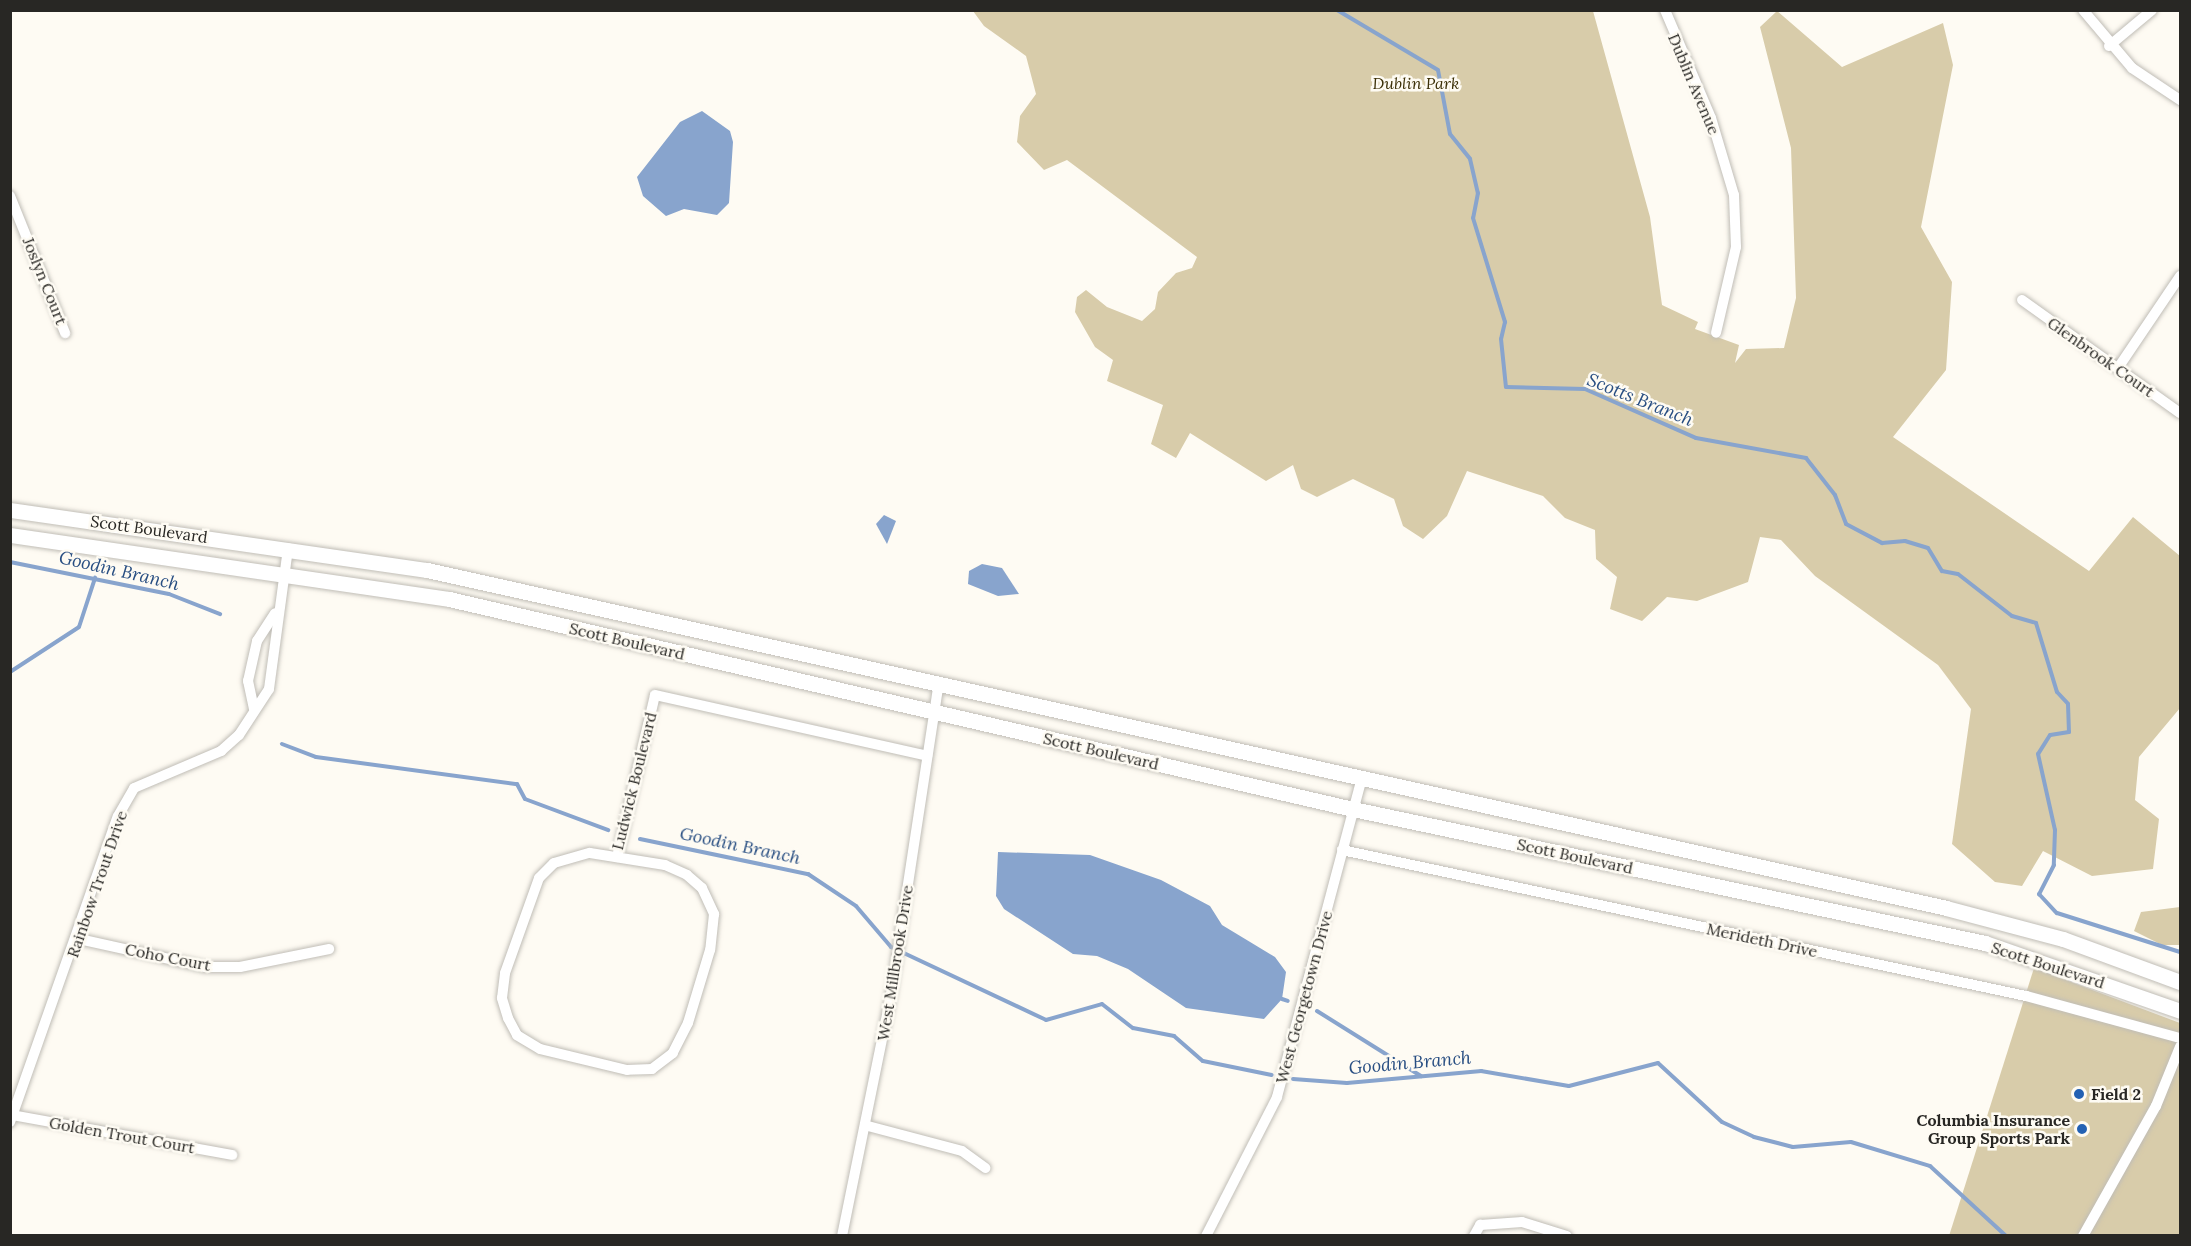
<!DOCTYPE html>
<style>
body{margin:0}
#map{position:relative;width:2191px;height:1246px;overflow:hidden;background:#fefbf3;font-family:Lora,serif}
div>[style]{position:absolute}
.green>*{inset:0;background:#d8ccaa}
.water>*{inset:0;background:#88a4cd}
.stream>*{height:4px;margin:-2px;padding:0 2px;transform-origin:2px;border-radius:2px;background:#88a4cd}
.roads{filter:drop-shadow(0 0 2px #c0bdb6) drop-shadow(0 0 2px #c0bdb6)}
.street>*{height:10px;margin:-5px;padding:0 5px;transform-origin:5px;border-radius:5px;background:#fff}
.secondary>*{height:15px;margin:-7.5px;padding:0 7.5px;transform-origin:7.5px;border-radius:7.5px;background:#fff}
.dots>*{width:16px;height:16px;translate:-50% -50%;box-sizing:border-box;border:3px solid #fefbf3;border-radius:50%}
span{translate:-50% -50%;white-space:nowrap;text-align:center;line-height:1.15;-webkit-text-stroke:5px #fefbf3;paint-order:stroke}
.park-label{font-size:16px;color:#3b2f06;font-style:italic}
.street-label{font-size:16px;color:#282724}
.poi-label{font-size:16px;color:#282724;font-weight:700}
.left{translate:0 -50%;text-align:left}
.right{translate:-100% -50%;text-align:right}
.water-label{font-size:18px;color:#284e82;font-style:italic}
.frame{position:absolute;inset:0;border:12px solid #282724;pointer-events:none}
</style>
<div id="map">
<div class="green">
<div style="clip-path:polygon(973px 11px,1593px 11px,1650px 217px,1662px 305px,1698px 322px,1695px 329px,1739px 345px,1735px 363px,1746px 349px,1784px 348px,1796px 298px,1791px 148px,1760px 27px,1777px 11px,1842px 67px,1943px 23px,1953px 65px,1921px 227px,1952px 282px,1946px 370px,1893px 437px,2089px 571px,2133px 517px,2180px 556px,2180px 708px,2139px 757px,2135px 800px,2159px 819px,2153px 869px,2092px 876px,2043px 851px,2022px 886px,1995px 882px,1952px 844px,1971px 709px,1938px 665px,1815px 576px,1781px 540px,1760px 537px,1748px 582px,1697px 601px,1667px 597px,1642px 621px,1610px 609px,1617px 577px,1596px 559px,1595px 530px,1565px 518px,1543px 496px,1467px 471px,1447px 516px,1423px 539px,1403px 526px,1394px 499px,1353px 479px,1317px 497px,1301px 489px,1293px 465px,1266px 481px,1190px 433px,1176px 458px,1151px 444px,1163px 405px,1107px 381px,1113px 360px,1095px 347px,1075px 312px,1077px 297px,1086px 290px,1107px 307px,1142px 321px,1155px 309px,1158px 292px,1176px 273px,1192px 268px,1197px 257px,1067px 160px,1044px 170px,1017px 142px,1020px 116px,1036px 94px,1026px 56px,984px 26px)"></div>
<div style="clip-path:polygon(2180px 907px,2180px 945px,2162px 945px,2134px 931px,2141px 912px)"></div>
<div style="clip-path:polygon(2034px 968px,2180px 1023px,2180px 1235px,1949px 1236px)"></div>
</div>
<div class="water">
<div style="clip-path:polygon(702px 111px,730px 131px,733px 142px,729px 203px,717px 215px,684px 209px,666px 216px,643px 196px,637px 177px,680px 122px)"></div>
<div style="clip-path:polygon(884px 515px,896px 521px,887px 544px,876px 524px)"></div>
<div style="clip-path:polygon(982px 564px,1002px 568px,1019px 594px,998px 596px,968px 584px,969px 571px)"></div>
<div style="clip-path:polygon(998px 852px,1090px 855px,1161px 880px,1210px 906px,1222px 925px,1275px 957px,1286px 972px,1282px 999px,1264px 1019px,1186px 1008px,1128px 969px,1097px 956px,1073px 954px,1004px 909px,996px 896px)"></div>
</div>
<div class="stream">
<div style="left:1337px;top:10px;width:117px;rotate:30.7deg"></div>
<div style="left:1438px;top:70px;width:65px;rotate:79.4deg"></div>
<div style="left:1450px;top:134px;width:32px;rotate:51deg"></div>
<div style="left:1470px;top:159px;width:35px;rotate:77deg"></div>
<div style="left:1478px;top:193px;width:25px;rotate:101deg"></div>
<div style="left:1473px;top:218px;width:109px;rotate:72.9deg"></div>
<div style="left:1505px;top:322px;width:17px;rotate:103deg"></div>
<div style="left:1501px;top:339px;width:48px;rotate:84.1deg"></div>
<div style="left:1506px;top:387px;width:79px;rotate:1.5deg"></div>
<div style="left:1585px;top:389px;width:121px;rotate:23.8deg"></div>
<div style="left:1696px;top:438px;width:112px;rotate:10.3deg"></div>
<div style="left:1806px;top:458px;width:47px;rotate:51.9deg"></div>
<div style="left:1835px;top:495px;width:31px;rotate:69deg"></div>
<div style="left:1846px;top:524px;width:41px;rotate:27.8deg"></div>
<div style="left:1882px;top:543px;width:23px;rotate:-5deg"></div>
<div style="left:1905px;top:541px;width:24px;rotate:17deg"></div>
<div style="left:1928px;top:548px;width:27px;rotate:59deg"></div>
<div style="left:1942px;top:571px;width:16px;rotate:11deg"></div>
<div style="left:1958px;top:574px;width:68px;rotate:37.9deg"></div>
<div style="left:2012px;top:616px;width:25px;rotate:16deg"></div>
<div style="left:2036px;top:623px;width:72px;rotate:73.1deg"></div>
<div style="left:2057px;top:692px;width:16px;rotate:47deg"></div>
<div style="left:2068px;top:704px;width:28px;rotate:88deg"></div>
<div style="left:2069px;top:732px;width:19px;rotate:171deg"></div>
<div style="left:2050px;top:735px;width:22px;rotate:122deg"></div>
<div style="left:2038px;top:754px;width:78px;rotate:77.4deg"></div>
<div style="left:2055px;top:830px;width:35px;rotate:92deg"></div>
<div style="left:2054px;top:865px;width:33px;rotate:117deg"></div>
<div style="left:2039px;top:894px;width:26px;rotate:47deg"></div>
<div style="left:2057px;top:913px;width:129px;rotate:17.6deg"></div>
<div style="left:10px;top:562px;width:162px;rotate:11.4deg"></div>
<div style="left:169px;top:594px;width:55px;rotate:21.4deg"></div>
<div style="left:10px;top:672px;width:82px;rotate:-33.1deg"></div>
<div style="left:79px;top:627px;width:52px;rotate:-71.9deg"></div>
<div style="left:282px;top:744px;width:36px;rotate:21deg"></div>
<div style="left:316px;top:757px;width:203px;rotate:7.7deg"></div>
<div style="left:517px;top:784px;width:17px;rotate:62deg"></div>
<div style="left:525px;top:799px;width:89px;rotate:20.5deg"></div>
<div style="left:640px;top:839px;width:172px;rotate:11.8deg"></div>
<div style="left:808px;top:874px;width:58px;rotate:33.7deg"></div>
<div style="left:856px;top:906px;width:54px;rotate:49.5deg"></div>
<div style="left:891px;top:947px;width:171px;rotate:25.2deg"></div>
<div style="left:1046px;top:1020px;width:58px;rotate:-15.9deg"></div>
<div style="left:1102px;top:1004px;width:39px;rotate:38deg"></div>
<div style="left:1133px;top:1028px;width:42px;rotate:11deg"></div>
<div style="left:1174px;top:1036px;width:38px;rotate:41deg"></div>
<div style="left:1203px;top:1061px;width:70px;rotate:11.5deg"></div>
<div style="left:1282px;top:999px;width:6px;rotate:18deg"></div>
<div style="left:1317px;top:1011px;width:123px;rotate:32deg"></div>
<div style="left:1293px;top:1079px;width:54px;rotate:4.2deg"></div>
<div style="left:1347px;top:1083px;width:135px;rotate:-5.1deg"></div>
<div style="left:1481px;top:1071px;width:89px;rotate:9.7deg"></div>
<div style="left:1569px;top:1086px;width:92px;rotate:-14.5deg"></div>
<div style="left:1658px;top:1063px;width:87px;rotate:42.7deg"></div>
<div style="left:1722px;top:1122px;width:35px;rotate:25deg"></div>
<div style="left:1754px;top:1137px;width:40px;rotate:14.4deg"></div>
<div style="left:1793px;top:1147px;width:58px;rotate:-4.9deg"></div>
<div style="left:1851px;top:1142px;width:83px;rotate:16.9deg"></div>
<div style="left:1930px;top:1166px;width:103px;rotate:42.6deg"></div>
</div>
<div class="roads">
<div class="street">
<div style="left:1665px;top:10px;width:117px;rotate:66.9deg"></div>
<div style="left:1711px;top:118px;width:80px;rotate:73.4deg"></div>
<div style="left:1734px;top:195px;width:52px;rotate:87.8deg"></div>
<div style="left:1736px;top:247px;width:88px;rotate:103.1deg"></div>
<div style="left:2083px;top:10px;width:76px;rotate:49.8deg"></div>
<div style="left:2132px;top:68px;width:58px;rotate:33.7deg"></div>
<div style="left:2109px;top:46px;width:56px;rotate:-39.9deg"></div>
<div style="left:10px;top:196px;width:148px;rotate:68.1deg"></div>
<div style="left:2022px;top:300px;width:194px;rotate:35.6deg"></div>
<div style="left:2118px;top:368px;width:111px;rotate:-56deg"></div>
<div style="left:254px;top:709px;width:29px;rotate:-102deg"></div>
<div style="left:248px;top:681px;width:41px;rotate:-77.3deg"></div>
<div style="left:257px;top:641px;width:33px;rotate:-57deg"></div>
<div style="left:1342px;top:850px;width:699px;rotate:12.05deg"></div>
<div style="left:2026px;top:996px;width:160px;rotate:15.3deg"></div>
<div style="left:590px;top:853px;width:76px;rotate:9.1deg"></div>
<div style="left:665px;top:865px;width:24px;rotate:24deg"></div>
<div style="left:687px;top:875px;width:20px;rotate:41deg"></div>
<div style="left:702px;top:888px;width:29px;rotate:65deg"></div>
<div style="left:714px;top:914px;width:36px;rotate:96deg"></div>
<div style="left:710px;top:950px;width:76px;rotate:106.8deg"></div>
<div style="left:688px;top:1023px;width:34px;rotate:117deg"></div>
<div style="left:673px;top:1053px;width:26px;rotate:143deg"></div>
<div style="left:652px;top:1069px;width:25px;rotate:178deg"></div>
<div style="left:627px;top:1070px;width:89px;rotate:-166.4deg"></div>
<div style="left:540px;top:1049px;width:27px;rotate:-149deg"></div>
<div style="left:517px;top:1035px;width:19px;rotate:-118deg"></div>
<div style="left:508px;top:1018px;width:21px;rotate:-107deg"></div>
<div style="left:502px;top:998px;width:25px;rotate:-83deg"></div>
<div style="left:505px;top:973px;width:101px;rotate:-70.3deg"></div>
<div style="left:539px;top:878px;width:21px;rotate:-45deg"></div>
<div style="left:554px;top:863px;width:37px;rotate:-16deg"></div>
<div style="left:617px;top:857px;width:166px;rotate:-76.8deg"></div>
<div style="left:655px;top:695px;width:279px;rotate:12.6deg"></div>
<div style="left:79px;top:939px;width:129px;rotate:12.5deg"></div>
<div style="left:205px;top:967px;width:35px"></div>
<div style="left:240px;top:967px;width:91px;rotate:-11.4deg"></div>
<div style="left:12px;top:1115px;width:224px;rotate:10.3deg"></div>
<div style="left:10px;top:1122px;width:324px;rotate:-70.6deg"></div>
<div style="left:118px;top:816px;width:32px;rotate:-60deg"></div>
<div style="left:134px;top:788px;width:95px;rotate:-23deg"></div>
<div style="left:221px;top:751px;width:24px;rotate:-42deg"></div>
<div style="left:239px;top:735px;width:55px;rotate:-56.9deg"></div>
<div style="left:269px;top:689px;width:142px;rotate:-82.3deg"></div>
<div style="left:868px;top:1126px;width:97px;rotate:14.9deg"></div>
<div style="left:962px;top:1151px;width:29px;rotate:36deg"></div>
<div style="left:842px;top:1236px;width:246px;rotate:-78.5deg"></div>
<div style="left:891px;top:995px;width:311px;rotate:-81.3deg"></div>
<div style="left:1206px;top:1236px;width:156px;rotate:-62.9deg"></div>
<div style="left:1277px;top:1097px;width:326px;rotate:-75.1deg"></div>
<div style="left:1474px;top:1236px;width:13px;rotate:-61deg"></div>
<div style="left:1480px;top:1225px;width:42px;rotate:-4.1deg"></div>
<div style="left:1522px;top:1222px;width:47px;rotate:17.3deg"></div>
<div style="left:2083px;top:1236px;width:149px;rotate:-60.7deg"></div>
<div style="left:2156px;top:1106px;width:64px;rotate:-67.9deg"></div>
</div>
<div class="secondary">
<div style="left:10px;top:510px;width:421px;rotate:8.2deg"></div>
<div style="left:427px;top:570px;width:1556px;rotate:12.54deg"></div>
<div style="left:1946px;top:908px;width:121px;rotate:14.8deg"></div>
<div style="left:2063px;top:939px;width:125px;rotate:20.2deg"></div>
<div style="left:10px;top:535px;width:444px;rotate:8.3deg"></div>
<div style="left:449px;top:599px;width:928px;rotate:13.08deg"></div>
<div style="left:1353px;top:809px;width:646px;rotate:11.97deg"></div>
<div style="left:1985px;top:943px;width:207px;rotate:19.2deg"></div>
</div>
</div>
<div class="dots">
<div style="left:2079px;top:1094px;background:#2361b3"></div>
<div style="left:2082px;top:1129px;background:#2361b3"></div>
</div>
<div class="park-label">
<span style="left:1416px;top:83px">Dublin Park</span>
</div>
<div class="street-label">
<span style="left:1694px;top:84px;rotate:67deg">Dublin Avenue</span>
<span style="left:45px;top:281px;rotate:68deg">Joslyn Court</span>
<span style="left:2101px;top:357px;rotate:35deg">Glenbrook Court</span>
<span style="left:149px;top:529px;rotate:8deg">Scott Boulevard</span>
<span style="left:627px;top:641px;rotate:13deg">Scott Boulevard</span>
<span style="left:1101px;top:751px;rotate:13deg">Scott Boulevard</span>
<span style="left:634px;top:781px;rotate:-76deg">Ludwick Boulevard</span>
<span style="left:1575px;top:856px;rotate:12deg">Scott Boulevard</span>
<span style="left:97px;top:884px;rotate:-71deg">Rainbow Trout Drive</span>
<span style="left:1762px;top:940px;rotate:12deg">Merideth Drive</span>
<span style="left:168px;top:957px;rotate:11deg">Coho Court</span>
<span style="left:895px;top:963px;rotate:-81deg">West Millbrook Drive</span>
<span style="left:2048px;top:965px;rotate:18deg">Scott Boulevard</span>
<span style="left:1304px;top:997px;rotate:-75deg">West Georgetown Drive</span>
<span style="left:122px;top:1135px;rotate:10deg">Golden Trout Court</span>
</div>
<div class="poi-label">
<span class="left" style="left:2091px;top:1094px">Field 2</span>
<span class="right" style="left:2070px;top:1129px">Columbia Insurance<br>Group Sports Park</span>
</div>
<div class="water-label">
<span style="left:1640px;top:400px;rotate:22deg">Scotts Branch</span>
<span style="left:119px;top:571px;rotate:13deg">Goodin Branch</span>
<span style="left:740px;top:846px;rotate:12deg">Goodin Branch</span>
<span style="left:1410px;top:1063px;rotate:-5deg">Goodin Branch</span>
</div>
<div class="frame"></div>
</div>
